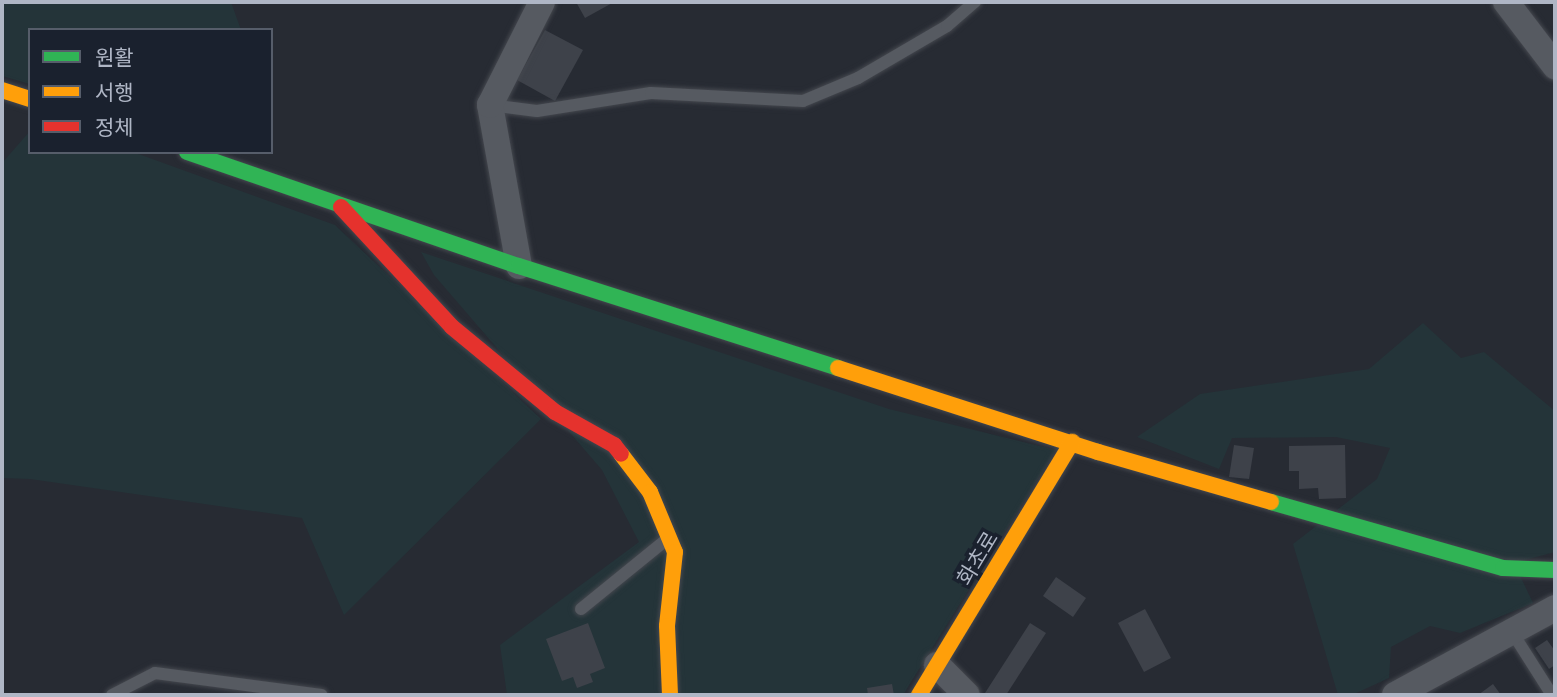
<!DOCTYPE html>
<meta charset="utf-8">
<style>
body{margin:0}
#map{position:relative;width:1557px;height:697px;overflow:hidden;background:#272b33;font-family:"Titillium Web","Noto Sans KR",sans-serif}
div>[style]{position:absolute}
.green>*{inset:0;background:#243439}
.building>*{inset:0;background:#3e424a}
.roads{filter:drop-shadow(0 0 2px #44474e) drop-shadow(0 0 2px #44474e)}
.lane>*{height:12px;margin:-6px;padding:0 6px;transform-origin:6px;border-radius:6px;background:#565a61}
.street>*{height:26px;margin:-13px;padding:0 13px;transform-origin:13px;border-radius:13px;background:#565a61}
.fast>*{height:16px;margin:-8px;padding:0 8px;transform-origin:8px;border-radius:8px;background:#30b455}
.slow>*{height:16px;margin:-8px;padding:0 8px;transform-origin:8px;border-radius:8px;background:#ff9f0a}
.jam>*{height:16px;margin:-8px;padding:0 8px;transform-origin:8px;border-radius:8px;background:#e5322d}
span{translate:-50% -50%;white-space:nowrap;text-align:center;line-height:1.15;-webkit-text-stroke:7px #1a212e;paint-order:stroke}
.street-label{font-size:21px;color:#afb6c5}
.frame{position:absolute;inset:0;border:4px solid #afb6c5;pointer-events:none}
.legend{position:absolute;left:28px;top:28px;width:245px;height:126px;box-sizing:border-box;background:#1a212e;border:2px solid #565d6a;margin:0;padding:9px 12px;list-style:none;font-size:21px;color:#afb6c5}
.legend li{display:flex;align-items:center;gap:14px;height:35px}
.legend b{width:35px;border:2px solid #565d6a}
</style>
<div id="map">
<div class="green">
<div style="clip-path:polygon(2px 2px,231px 2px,241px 30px,30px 30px,30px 84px,2px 76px)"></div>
<div style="clip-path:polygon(30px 131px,30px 152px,133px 152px,335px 225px,541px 419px,344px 615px,302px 518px,30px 479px,2px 478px,2px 163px)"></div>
<div style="clip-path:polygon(421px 252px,889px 409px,1056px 450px,903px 695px,507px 695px,500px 645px,639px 542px,602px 470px,434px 275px)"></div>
<div style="clip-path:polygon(1423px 323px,1461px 358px,1484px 352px,1555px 411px,1555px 552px,1514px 563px,1533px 603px,1460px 633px,1430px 626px,1391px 647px,1389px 678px,1352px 695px,1338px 695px,1293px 544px,1377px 479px,1390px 448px,1336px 437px,1232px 438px,1219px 469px,1137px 437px,1200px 394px,1369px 369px)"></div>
</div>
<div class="building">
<div style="clip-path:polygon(576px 2px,614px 2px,585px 18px)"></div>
<div style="clip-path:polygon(545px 30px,583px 50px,555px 101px,517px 80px)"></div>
<div style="clip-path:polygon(1234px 445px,1254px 448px,1249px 479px,1229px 477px)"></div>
<div style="clip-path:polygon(1345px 445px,1346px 498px,1319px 499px,1318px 488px,1299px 489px,1299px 471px,1289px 471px,1289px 446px)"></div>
<div style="clip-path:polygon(1056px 577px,1086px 598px,1073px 617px,1043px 596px)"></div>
<div style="clip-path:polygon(1145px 609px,1171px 658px,1144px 672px,1118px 623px)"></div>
<div style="clip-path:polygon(588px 623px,605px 668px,590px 674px,593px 682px,577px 688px,573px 677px,562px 681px,546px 639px)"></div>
<div style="clip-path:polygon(1030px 623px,1046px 633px,1006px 695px,988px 695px,985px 693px)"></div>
<div style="clip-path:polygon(1547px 640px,1555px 651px,1555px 665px,1549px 669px,1535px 648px)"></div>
<div style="clip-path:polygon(892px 684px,894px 695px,868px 695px,867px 688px)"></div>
<div style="clip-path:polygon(1493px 684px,1501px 695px,1478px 695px)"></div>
</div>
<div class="roads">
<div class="lane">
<div style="left:490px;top:105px;width:47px;rotate:7.3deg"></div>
<div style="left:537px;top:111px;width:115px;rotate:-9deg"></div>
<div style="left:651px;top:93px;width:152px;rotate:3deg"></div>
<div style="left:803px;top:101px;width:60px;rotate:-22.7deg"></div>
<div style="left:858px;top:78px;width:103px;rotate:-30.3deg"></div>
<div style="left:947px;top:26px;width:37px;rotate:-41deg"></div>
<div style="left:581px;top:609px;width:109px;rotate:-39.1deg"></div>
<div style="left:1512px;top:632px;width:75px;rotate:57.6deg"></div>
<div style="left:112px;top:695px;width:48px;rotate:-27.1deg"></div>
<div style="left:155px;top:673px;width:168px;rotate:7.5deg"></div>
</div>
<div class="street">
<div style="left:1506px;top:2px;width:81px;rotate:52.6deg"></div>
<div style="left:519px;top:266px;width:164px;rotate:-100.2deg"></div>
<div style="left:490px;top:105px;width:115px;rotate:-63.2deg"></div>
<div style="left:937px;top:665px;width:42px;rotate:45deg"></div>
<div style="left:1395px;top:695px;width:182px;rotate:-28.5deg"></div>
</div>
<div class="fast">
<div style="left:187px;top:152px;width:351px;rotate:19deg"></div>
<div style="left:519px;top:266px;width:335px;rotate:17.7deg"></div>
<div style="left:1271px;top:502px;width:241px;rotate:15.9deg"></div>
<div style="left:1503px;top:568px;width:52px;rotate:2.2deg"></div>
</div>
<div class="slow">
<div style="left:2px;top:90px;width:29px;rotate:18deg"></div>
<div style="left:838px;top:368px;width:273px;rotate:17.9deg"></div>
<div style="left:1098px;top:452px;width:180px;rotate:16.1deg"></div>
<div style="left:621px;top:454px;width:48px;rotate:52.7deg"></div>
<div style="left:650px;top:492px;width:65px;rotate:67.4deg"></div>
<div style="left:675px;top:552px;width:74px;rotate:96.2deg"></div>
<div style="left:667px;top:626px;width:69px;rotate:87.5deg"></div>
<div style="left:919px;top:695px;width:296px;rotate:-58.8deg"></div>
</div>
<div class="jam">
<div style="left:341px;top:207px;width:163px;rotate:47.2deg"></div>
<div style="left:452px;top:327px;width:134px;rotate:39.5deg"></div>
<div style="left:555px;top:412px;width:68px;rotate:29.2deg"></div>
<div style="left:614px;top:445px;width:11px;rotate:52deg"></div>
</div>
</div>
<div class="street-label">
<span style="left:977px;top:558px;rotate:-59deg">화초로</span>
</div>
<div class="frame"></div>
<ul class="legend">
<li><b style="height:9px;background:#30b455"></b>원활</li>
<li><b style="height:9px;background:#ff9f0a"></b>서행</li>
<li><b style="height:9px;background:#e5322d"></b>정체</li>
</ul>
</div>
